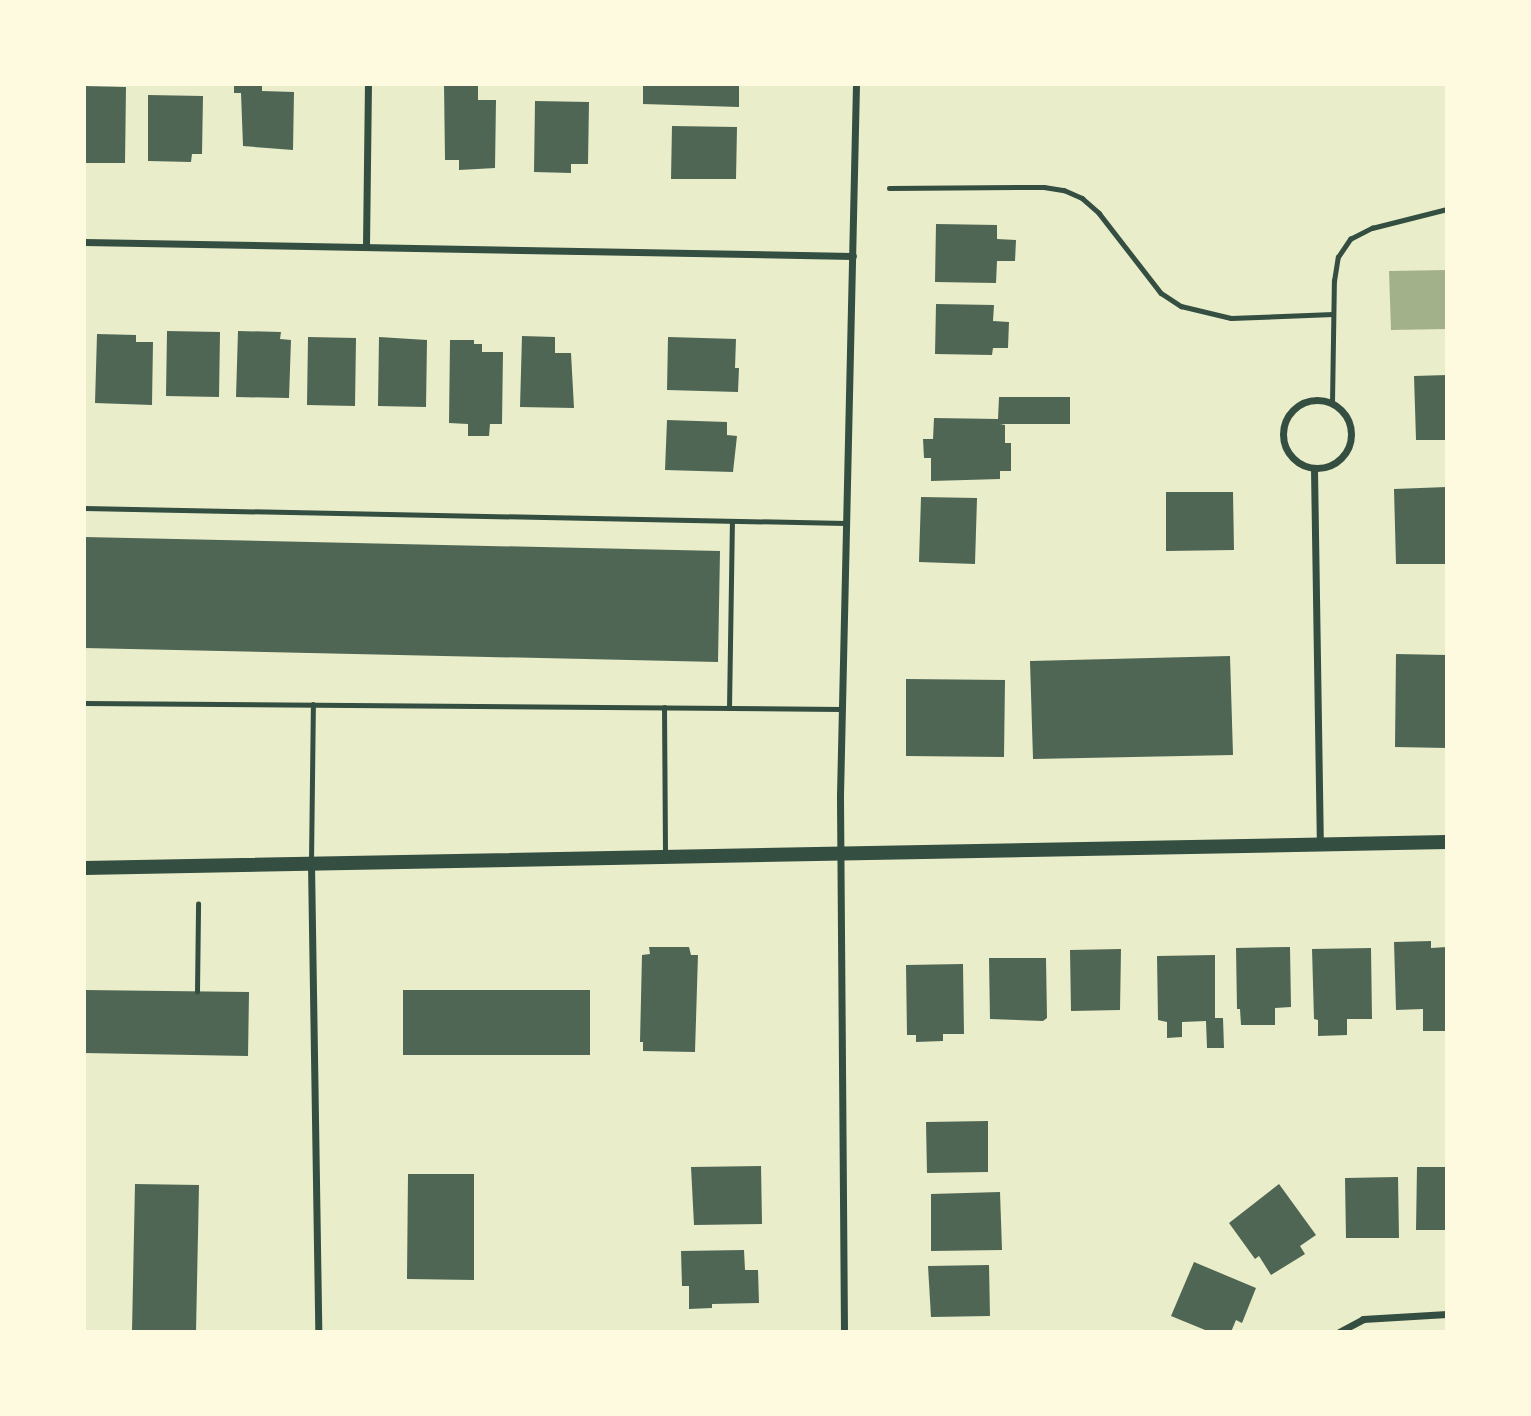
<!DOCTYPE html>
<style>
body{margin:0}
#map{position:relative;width:1531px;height:1416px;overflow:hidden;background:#e9edc9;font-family:"Source Sans 3",sans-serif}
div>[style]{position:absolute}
.water>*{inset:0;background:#a3b18a}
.building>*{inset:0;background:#4f6655}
.path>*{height:4.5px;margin:-2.25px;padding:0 2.25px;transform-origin:2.25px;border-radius:2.25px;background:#344e41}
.service>*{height:5px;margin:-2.5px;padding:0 2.5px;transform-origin:2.5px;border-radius:2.5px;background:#344e41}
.minor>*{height:7px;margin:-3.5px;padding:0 3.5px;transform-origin:3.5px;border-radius:3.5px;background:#344e41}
.minor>.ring{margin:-3.5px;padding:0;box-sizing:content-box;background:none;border:7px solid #344e41;border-radius:50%}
.secondary>*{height:14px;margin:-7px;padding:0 7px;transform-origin:7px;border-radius:7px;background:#344e41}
span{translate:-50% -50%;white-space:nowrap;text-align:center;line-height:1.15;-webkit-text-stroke:7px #fefae0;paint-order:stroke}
.frame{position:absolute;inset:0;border:86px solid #fefae0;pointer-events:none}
</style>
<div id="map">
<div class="water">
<div style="clip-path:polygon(1447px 270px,1447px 329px,1391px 330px,1389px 271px)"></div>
</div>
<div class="building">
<div style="clip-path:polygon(234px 84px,262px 84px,262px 91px,294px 92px,293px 150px,243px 146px,241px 93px,234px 93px)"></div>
<div style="clip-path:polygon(444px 84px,478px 84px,478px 100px,496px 100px,495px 168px,459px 170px,459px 160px,445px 160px)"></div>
<div style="clip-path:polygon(643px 84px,739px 84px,739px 107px,643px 104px)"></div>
<div style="clip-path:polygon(84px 86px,126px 87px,125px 163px,84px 163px)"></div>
<div style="clip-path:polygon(148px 95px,203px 96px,202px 154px,192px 154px,191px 162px,148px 161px)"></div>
<div style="clip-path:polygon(535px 101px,589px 102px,588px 164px,571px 164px,571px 173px,534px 172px)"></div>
<div style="clip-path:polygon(672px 126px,737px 127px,736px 179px,671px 179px)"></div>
<div style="clip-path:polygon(936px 224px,997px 225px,997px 239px,1016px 240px,1015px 261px,997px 261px,996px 283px,935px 282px)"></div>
<div style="clip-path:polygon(936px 304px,994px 305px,993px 321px,1009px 322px,1008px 348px,993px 348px,992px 355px,935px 354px)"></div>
<div style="clip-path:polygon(167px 331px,220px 332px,219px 397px,166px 396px)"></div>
<div style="clip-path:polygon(238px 331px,281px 332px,280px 339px,291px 340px,289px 398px,236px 397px)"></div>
<div style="clip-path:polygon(97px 334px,136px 335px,136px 342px,153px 342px,152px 405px,95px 403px)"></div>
<div style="clip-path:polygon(522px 336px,555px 337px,555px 353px,571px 353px,574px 408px,520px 407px)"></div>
<div style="clip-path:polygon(308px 337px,356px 338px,355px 406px,307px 405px)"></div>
<div style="clip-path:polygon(379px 337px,427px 340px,426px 407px,378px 406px)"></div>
<div style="clip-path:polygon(668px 337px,736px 339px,735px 368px,739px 368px,738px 392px,667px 390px)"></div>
<div style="clip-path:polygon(450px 340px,474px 340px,474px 344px,482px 344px,482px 352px,503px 352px,502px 424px,490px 424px,489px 436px,468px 436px,468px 424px,449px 423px)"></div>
<div style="clip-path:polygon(1447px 375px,1447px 440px,1416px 440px,1414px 376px)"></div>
<div style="clip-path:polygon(999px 397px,1070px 397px,1070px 424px,1000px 424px,1005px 425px,1005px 443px,1011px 443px,1011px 471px,1000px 471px,1000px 479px,931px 481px,931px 458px,924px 458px,923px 439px,933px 439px,934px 418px,998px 419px)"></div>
<div style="clip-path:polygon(667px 420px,727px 422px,727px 435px,737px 436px,733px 472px,665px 470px)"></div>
<div style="clip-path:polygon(1447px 487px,1447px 564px,1396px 564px,1394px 489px)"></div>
<div style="clip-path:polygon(1166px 492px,1233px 492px,1234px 550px,1166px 551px)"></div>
<div style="clip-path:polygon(921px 497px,977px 498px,975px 564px,919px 562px)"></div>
<div style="clip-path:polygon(84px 537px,720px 551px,718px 662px,84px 648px)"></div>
<div style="clip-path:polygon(1396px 654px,1447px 655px,1447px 748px,1395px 747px)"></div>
<div style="clip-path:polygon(1230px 656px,1233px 755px,1033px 759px,1030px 661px)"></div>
<div style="clip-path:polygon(906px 679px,1005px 680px,1004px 757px,906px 756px)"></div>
<div style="clip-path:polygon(1431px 941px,1431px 948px,1447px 947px,1447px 1031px,1423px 1031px,1423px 1009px,1396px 1010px,1394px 942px)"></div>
<div style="clip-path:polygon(649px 947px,689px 947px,691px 955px,698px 955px,695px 1052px,643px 1051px,643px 1042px,640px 1042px,642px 955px,650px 954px)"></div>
<div style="clip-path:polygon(1290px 947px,1291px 1007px,1275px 1008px,1275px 1025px,1241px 1025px,1240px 1009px,1237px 1009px,1236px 948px)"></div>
<div style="clip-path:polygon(1371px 948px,1372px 1019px,1347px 1019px,1347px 1035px,1318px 1036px,1318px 1020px,1314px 1019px,1312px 949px)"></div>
<div style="clip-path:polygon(1121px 949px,1120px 1010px,1071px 1011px,1070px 950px)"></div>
<div style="clip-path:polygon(1215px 955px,1215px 1018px,1223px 1018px,1224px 1048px,1207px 1048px,1206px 1021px,1182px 1022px,1182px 1037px,1167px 1038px,1167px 1022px,1158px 1020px,1157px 956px)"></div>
<div style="clip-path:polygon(989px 958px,1046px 958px,1047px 1018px,1043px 1021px,990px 1019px)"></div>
<div style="clip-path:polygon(963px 964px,964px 1034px,943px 1034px,943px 1041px,916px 1042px,916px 1035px,907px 1035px,906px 965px)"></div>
<div style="clip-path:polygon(84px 990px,249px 992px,248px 1056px,84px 1053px)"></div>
<div style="clip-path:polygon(403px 990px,590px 990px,590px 1055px,403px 1055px)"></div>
<div style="clip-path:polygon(988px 1121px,988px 1172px,927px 1173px,926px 1122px)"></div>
<div style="clip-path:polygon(761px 1166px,762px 1224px,694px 1225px,691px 1167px)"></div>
<div style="clip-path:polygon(1417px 1167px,1447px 1167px,1447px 1230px,1416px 1230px)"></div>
<div style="clip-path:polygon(408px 1174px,474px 1174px,474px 1280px,407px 1279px)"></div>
<div style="clip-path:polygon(1398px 1177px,1399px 1238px,1346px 1238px,1345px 1178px)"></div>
<div style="clip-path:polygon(135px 1184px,199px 1185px,196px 1332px,132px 1332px)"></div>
<div style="clip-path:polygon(1279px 1184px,1316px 1235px,1300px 1246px,1305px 1254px,1271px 1275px,1259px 1256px,1255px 1259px,1229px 1223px)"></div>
<div style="clip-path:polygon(1000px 1192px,1002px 1250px,931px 1251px,931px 1194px)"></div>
<div style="clip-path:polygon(744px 1250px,745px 1270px,758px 1270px,759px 1303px,712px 1304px,712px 1308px,689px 1309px,689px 1286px,682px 1286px,681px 1251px)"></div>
<div style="clip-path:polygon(1194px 1262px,1256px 1288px,1242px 1323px,1236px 1320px,1231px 1332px,1210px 1332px,1171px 1316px)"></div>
<div style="clip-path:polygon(989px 1265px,990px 1316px,931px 1317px,928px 1266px)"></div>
</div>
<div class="path">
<div style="left:889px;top:188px;width:155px;rotate:-0.4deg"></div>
<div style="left:1044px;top:187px;width:20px;rotate:9deg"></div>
<div style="left:1064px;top:190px;width:20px;rotate:24deg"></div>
<div style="left:1082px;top:198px;width:23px;rotate:41deg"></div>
<div style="left:1099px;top:213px;width:101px;rotate:52.2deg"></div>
<div style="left:1161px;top:293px;width:24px;rotate:33deg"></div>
<div style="left:1181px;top:306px;width:51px;rotate:13.5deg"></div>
<div style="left:1231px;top:318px;width:102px;rotate:-2.2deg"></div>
<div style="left:1332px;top:403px;width:122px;rotate:-89.1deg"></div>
<div style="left:1334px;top:281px;width:24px;rotate:-81deg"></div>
<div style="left:1338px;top:257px;width:22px;rotate:-56deg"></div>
<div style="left:1350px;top:239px;width:25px;rotate:-27deg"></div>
<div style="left:1372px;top:228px;width:77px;rotate:-14.2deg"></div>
<div style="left:197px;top:992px;width:88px;rotate:-89.3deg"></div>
</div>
<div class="service">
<div style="left:84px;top:508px;width:762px;rotate:1.13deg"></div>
<div style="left:84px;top:703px;width:757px;rotate:0.45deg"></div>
<div style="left:664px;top:707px;width:150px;rotate:89.6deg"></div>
<div style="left:729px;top:708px;width:187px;rotate:-89.1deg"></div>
<div style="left:311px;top:861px;width:157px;rotate:-89.3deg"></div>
</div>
<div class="minor">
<div style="left:84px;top:242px;width:769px;rotate:1.04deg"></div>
<div style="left:366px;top:246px;width:162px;rotate:-89.3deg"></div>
<div class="ring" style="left:1283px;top:400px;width:61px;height:61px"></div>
<div style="left:1314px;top:469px;width:376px;rotate:89.1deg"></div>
<div style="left:311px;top:864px;width:468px;rotate:89.1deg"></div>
<div style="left:844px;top:1332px;width:537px;rotate:-90.43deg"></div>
<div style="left:840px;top:795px;width:711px;rotate:-88.71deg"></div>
<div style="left:1339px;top:1332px;width:27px;rotate:-28deg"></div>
<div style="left:1363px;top:1319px;width:84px;rotate:-3.4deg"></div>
</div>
<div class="secondary">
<div style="left:84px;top:868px;width:1363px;rotate:-1.09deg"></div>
</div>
<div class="frame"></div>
</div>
